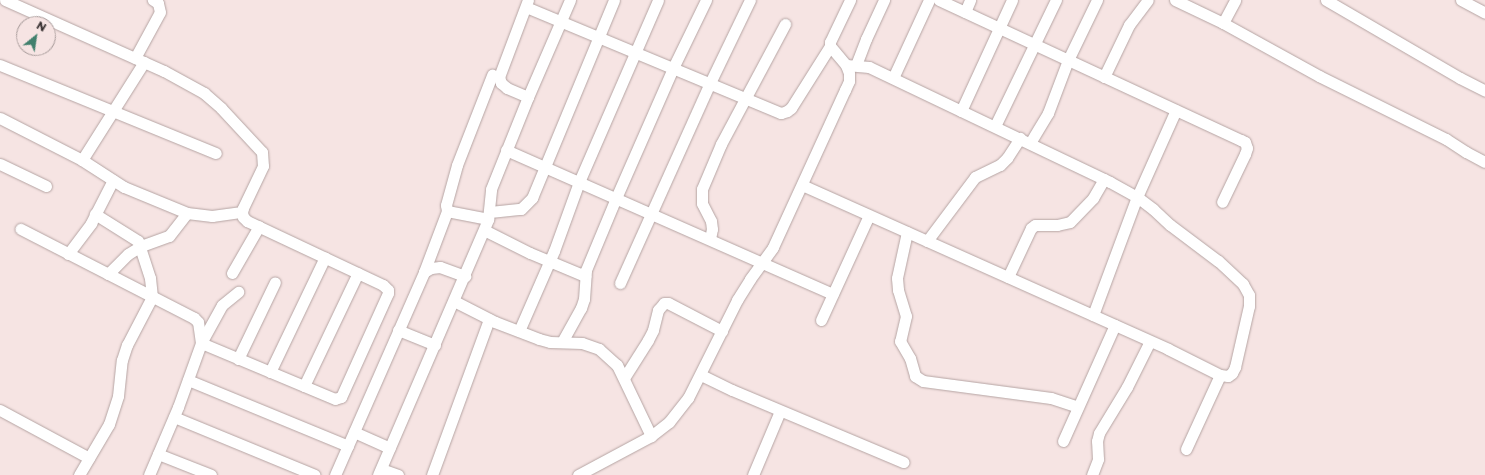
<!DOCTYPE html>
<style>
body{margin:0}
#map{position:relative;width:1485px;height:475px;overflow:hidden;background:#f6e4e3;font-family:Montserrat,sans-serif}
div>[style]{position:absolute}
.roads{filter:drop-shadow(0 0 1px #b5a4a3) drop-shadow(0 0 1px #b5a4a3)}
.minor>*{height:11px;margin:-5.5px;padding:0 5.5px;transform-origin:5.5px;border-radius:5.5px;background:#fff}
span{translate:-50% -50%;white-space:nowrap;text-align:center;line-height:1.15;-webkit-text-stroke:3px #f6e4e3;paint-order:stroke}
.north{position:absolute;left:16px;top:16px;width:40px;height:40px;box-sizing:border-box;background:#f6e4e3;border:1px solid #a99c9b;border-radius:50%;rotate:30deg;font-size:11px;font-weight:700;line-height:16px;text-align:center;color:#362f2f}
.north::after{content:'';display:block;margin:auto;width:14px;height:18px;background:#41806d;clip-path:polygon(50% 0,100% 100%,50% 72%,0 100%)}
</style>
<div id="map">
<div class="roads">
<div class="minor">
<div style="left:5px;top:0;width:174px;rotate:24.1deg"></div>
<div style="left:164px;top:71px;width:46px;rotate:28.8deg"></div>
<div style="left:204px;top:93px;width:23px;rotate:41deg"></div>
<div style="left:221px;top:108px;width:60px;rotate:47deg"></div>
<div style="left:262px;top:152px;width:14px;rotate:86deg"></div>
<div style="left:263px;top:166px;width:47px;rotate:115.5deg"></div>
<div style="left:243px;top:208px;width:4px;rotate:104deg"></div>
<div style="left:242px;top:212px;width:5px;rotate:79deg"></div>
<div style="left:243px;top:217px;width:6px;rotate:45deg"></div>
<div style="left:247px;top:221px;width:150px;rotate:25.2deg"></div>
<div style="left:383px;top:285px;width:7px;rotate:45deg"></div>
<div style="left:388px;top:290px;width:3px;rotate:90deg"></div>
<div style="left:388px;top:293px;width:114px;rotate:114.3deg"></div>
<div style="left:341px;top:397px;width:6px;rotate:162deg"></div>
<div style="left:335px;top:399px;width:145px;rotate:-157.3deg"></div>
<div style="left:201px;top:343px;width:21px;rotate:-98deg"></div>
<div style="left:198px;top:322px;width:6px;rotate:-135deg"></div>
<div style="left:194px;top:318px;width:195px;rotate:-152.8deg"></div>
<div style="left:939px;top:0;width:333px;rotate:24.9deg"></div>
<div style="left:1241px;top:140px;width:4px;rotate:27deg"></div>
<div style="left:1245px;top:142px;width:6px;rotate:72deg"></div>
<div style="left:1247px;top:148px;width:6px;rotate:108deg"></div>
<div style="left:1245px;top:154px;width:53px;rotate:115.6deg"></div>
<div style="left:1175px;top:0;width:53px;rotate:25.6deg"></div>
<div style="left:1223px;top:23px;width:110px;rotate:28.9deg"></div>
<div style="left:1319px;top:76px;width:142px;rotate:26.4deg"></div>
<div style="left:1446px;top:139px;width:24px;rotate:33deg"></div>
<div style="left:1466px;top:152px;width:21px;rotate:28deg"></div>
<div style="left:1326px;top:0;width:155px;rotate:30.2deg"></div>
<div style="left:1460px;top:78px;width:28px;rotate:27deg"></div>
<div style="left:1461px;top:0;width:27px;rotate:28deg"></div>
<div style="left:526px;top:7px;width:276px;rotate:22.6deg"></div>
<div style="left:781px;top:113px;width:6px;rotate:-18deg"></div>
<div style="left:787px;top:111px;width:5px;rotate:-37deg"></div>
<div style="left:791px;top:108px;width:73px;rotate:-57.8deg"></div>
<div style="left:965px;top:12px;width:13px;rotate:-67deg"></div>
<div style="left:1223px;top:23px;width:26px;rotate:-62deg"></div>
<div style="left:135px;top:58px;width:52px;rotate:-61.5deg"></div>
<div style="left:160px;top:12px;width:9px;rotate:-103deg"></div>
<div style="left:158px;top:3px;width:6px;rotate:-149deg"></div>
<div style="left:0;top:65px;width:233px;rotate:22.2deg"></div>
<div style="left:856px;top:65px;width:28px;rotate:-69deg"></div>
<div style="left:866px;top:39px;width:43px;rotate:-65.2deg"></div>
<div style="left:1104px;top:77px;width:58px;rotate:-64.3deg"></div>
<div style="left:1129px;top:25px;width:31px;rotate:-53deg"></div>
<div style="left:893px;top:78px;width:86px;rotate:-65.2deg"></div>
<div style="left:528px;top:97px;width:106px;rotate:-66.6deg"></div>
<div style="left:961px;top:111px;width:122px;rotate:-65.3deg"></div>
<div style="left:0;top:118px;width:92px;rotate:27.1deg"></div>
<div style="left:82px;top:160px;width:50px;rotate:32.7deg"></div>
<div style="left:124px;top:187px;width:68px;rotate:22.4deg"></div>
<div style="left:187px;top:213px;width:25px;rotate:7deg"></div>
<div style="left:212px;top:216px;width:30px;rotate:-8deg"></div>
<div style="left:995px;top:126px;width:140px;rotate:-64.2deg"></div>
<div style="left:1030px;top:143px;width:35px;rotate:-59deg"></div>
<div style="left:1048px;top:113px;width:57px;rotate:-69.3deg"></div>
<div style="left:1068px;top:60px;width:67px;rotate:-64.2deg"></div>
<div style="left:506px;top:150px;width:357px;rotate:23.8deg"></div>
<div style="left:82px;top:160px;width:116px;rotate:-57.7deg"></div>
<div style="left:0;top:164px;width:51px;rotate:25.6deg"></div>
<div style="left:802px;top:185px;width:401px;rotate:24.1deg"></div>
<div style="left:1168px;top:349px;width:58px;rotate:26.6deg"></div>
<div style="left:1220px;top:375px;width:8px;rotate:7deg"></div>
<div style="left:1228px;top:376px;width:5px;rotate:-37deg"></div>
<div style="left:1232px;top:373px;width:7px;rotate:-63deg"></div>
<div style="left:1235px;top:367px;width:63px;rotate:-77.1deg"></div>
<div style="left:1249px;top:306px;width:11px;rotate:-90deg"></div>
<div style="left:1249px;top:295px;width:13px;rotate:-119deg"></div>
<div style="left:1243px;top:284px;width:34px;rotate:-137deg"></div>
<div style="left:1218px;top:261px;width:60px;rotate:-143.1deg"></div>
<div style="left:1170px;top:225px;width:23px;rotate:-137deg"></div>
<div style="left:1153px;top:209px;width:20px;rotate:-143deg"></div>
<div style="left:1137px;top:197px;width:31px;rotate:-151deg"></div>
<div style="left:1110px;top:182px;width:267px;rotate:-154.5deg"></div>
<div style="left:869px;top:67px;width:23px;rotate:-175deg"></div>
<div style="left:447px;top:211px;width:42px;rotate:11deg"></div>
<div style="left:490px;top:212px;width:31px;rotate:-6deg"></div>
<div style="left:521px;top:209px;width:16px;rotate:-45deg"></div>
<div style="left:532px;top:198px;width:214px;rotate:-67.5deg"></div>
<div style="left:484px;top:230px;width:51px;rotate:26.6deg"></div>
<div style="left:530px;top:253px;width:60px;rotate:22.7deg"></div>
<div style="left:907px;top:232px;width:47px;rotate:102.3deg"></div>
<div style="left:897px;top:278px;width:12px;rotate:85deg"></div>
<div style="left:898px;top:290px;width:27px;rotate:73deg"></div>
<div style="left:906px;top:316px;width:26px;rotate:103deg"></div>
<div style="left:900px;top:341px;width:20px;rotate:60deg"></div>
<div style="left:910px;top:358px;width:19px;rotate:74deg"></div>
<div style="left:915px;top:376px;width:9px;rotate:32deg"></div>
<div style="left:923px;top:381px;width:129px;rotate:7.6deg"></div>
<div style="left:1051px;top:398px;width:28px;rotate:18deg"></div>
<div style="left:710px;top:239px;width:10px;rotate:-79deg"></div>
<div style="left:712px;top:229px;width:8px;rotate:-97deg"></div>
<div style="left:711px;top:221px;width:20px;rotate:-117deg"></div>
<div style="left:702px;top:203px;width:14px;rotate:-90deg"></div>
<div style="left:702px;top:189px;width:49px;rotate:-67.1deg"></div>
<div style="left:721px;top:144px;width:136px;rotate:-61.9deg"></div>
<div style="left:927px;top:241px;width:80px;rotate:-53.1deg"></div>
<div style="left:975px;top:177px;width:28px;rotate:-26deg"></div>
<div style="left:1000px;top:165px;width:10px;rotate:-45deg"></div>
<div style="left:1007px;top:158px;width:24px;rotate:-57deg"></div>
<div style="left:68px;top:254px;width:39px;rotate:-53deg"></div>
<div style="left:91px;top:223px;width:48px;rotate:-62.9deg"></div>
<div style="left:424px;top:272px;width:65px;rotate:-69.3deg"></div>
<div style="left:447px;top:211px;width:6px;rotate:-99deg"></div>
<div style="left:446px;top:205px;width:41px;rotate:-74.6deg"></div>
<div style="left:457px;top:165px;width:97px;rotate:-68.7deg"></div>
<div style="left:232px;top:273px;width:54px;rotate:-60.1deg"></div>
<div style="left:108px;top:274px;width:28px;rotate:-45deg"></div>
<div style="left:128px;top:254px;width:15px;rotate:-32deg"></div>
<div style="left:141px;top:246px;width:30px;rotate:-20deg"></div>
<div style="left:169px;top:236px;width:29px;rotate:-52deg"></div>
<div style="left:1008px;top:277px;width:54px;rotate:-64.9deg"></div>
<div style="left:1031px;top:228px;width:5px;rotate:-37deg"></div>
<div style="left:1035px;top:225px;width:22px"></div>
<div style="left:1057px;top:225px;width:13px;rotate:-13deg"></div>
<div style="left:1070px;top:222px;width:33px;rotate:-46deg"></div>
<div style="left:1093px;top:198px;width:22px;rotate:-60deg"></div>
<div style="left:620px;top:283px;width:219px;rotate:-65.8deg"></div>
<div style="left:710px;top:83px;width:92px;rotate:-64.3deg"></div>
<div style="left:454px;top:301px;width:46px;rotate:27.1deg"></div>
<div style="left:495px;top:322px;width:47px;rotate:21.1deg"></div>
<div style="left:539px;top:339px;width:11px;rotate:15deg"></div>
<div style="left:550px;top:342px;width:32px;rotate:2deg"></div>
<div style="left:582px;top:343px;width:18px;rotate:19deg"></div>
<div style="left:599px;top:349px;width:24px;rotate:42deg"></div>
<div style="left:617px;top:365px;width:79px;rotate:64.4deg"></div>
<div style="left:1093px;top:315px;width:126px;rotate:-69.6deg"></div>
<div style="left:1137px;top:197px;width:95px;rotate:-65.9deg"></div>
<div style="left:821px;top:320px;width:115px;rotate:-65.4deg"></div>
<div style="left:398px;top:330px;width:40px;rotate:22deg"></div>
<div style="left:519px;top:331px;width:87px;rotate:-66.4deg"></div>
<div style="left:554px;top:251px;width:73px;rotate:-70.1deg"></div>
<div style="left:579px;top:182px;width:198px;rotate:-66.5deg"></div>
<div style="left:562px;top:342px;width:39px;rotate:-61deg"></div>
<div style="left:581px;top:308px;width:9px;rotate:-72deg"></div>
<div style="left:584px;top:299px;width:29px;rotate:-86deg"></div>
<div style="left:586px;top:270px;width:78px;rotate:-67.4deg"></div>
<div style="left:616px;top:198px;width:142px;rotate:-66.3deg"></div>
<div style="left:673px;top:68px;width:76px;rotate:-64.1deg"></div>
<div style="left:238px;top:359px;width:85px;rotate:-64.3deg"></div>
<div style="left:270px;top:372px;width:127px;rotate:-64.4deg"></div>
<div style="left:701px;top:375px;width:34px;rotate:26deg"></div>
<div style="left:732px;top:390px;width:186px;rotate:22.8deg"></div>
<div style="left:624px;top:378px;width:45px;rotate:-57.7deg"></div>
<div style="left:648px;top:340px;width:11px;rotate:-63deg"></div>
<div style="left:653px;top:330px;width:21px;rotate:-76deg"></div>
<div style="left:658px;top:310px;width:9px;rotate:-49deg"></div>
<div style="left:664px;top:303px;width:4px"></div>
<div style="left:668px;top:303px;width:61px;rotate:27.4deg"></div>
<div style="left:188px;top:380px;width:173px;rotate:22.4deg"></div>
<div style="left:304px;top:386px;width:125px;rotate:-64.5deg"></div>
<div style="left:0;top:410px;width:101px;rotate:28.3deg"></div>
<div style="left:174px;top:417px;width:152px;rotate:22.4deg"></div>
<div style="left:354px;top:432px;width:39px;rotate:24deg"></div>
<div style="left:1063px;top:441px;width:127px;rotate:-65.9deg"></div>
<div style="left:1186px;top:449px;width:81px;rotate:-65.3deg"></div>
<div style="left:158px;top:454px;width:57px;rotate:21.6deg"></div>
<div style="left:381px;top:469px;width:18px;rotate:19deg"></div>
<div style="left:79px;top:475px;width:59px;rotate:-59.5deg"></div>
<div style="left:109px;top:424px;width:29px;rotate:-72deg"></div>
<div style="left:118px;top:396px;width:36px;rotate:-84deg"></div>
<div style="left:122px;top:360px;width:16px;rotate:-72deg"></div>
<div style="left:127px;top:345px;width:54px;rotate:-62.5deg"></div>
<div style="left:152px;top:297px;width:19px;rotate:-96deg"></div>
<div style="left:150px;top:278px;width:39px;rotate:-108deg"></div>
<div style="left:138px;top:241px;width:51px;rotate:-147.9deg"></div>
<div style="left:149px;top:475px;width:74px;rotate:-66.9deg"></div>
<div style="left:178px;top:407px;width:68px;rotate:-70.2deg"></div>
<div style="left:201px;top:343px;width:43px;rotate:-61.1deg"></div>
<div style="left:222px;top:305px;width:21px;rotate:-39deg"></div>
<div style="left:335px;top:475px;width:222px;rotate:-66.3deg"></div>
<div style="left:424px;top:272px;width:8px;rotate:-30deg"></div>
<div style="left:431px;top:268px;width:9px;rotate:-6deg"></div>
<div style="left:440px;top:267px;width:27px;rotate:20deg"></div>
<div style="left:378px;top:475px;width:279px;rotate:-66.7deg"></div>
<div style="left:488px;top:219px;width:30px;rotate:-84deg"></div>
<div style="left:491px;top:189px;width:99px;rotate:-68.1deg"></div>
<div style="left:528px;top:97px;width:23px;rotate:-157deg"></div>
<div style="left:507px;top:88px;width:8px;rotate:-140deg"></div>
<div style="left:501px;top:83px;width:6px;rotate:-108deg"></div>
<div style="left:499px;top:77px;width:82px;rotate:-69.4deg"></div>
<div style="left:432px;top:475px;width:166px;rotate:-69.9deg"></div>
<div style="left:578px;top:475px;width:83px;rotate:-28.1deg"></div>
<div style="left:651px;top:436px;width:23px;rotate:-38deg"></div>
<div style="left:669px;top:422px;width:31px;rotate:-52deg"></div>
<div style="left:688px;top:398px;width:110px;rotate:-63.4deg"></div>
<div style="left:737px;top:300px;width:25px;rotate:-58deg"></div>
<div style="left:750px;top:279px;width:39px;rotate:-54deg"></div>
<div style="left:773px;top:247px;width:173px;rotate:-65.4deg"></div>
<div style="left:845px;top:90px;width:10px;rotate:-66deg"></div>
<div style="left:849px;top:81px;width:8px;rotate:-90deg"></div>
<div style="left:849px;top:73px;width:9px;rotate:-111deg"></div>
<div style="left:846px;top:65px;width:25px;rotate:-130deg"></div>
<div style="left:830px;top:46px;width:4px;rotate:-90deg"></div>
<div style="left:830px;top:42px;width:47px;rotate:-64.5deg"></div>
<div style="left:753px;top:475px;width:69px;rotate:-67.1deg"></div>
<div style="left:1092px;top:475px;width:17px;rotate:-69deg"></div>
<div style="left:1098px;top:459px;width:18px;rotate:-93deg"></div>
<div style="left:1097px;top:441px;width:8px;rotate:-76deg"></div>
<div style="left:1099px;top:433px;width:54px;rotate:-58.7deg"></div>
<div style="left:1127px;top:387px;width:51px;rotate:-63.4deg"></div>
</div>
</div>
<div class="north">N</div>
</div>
